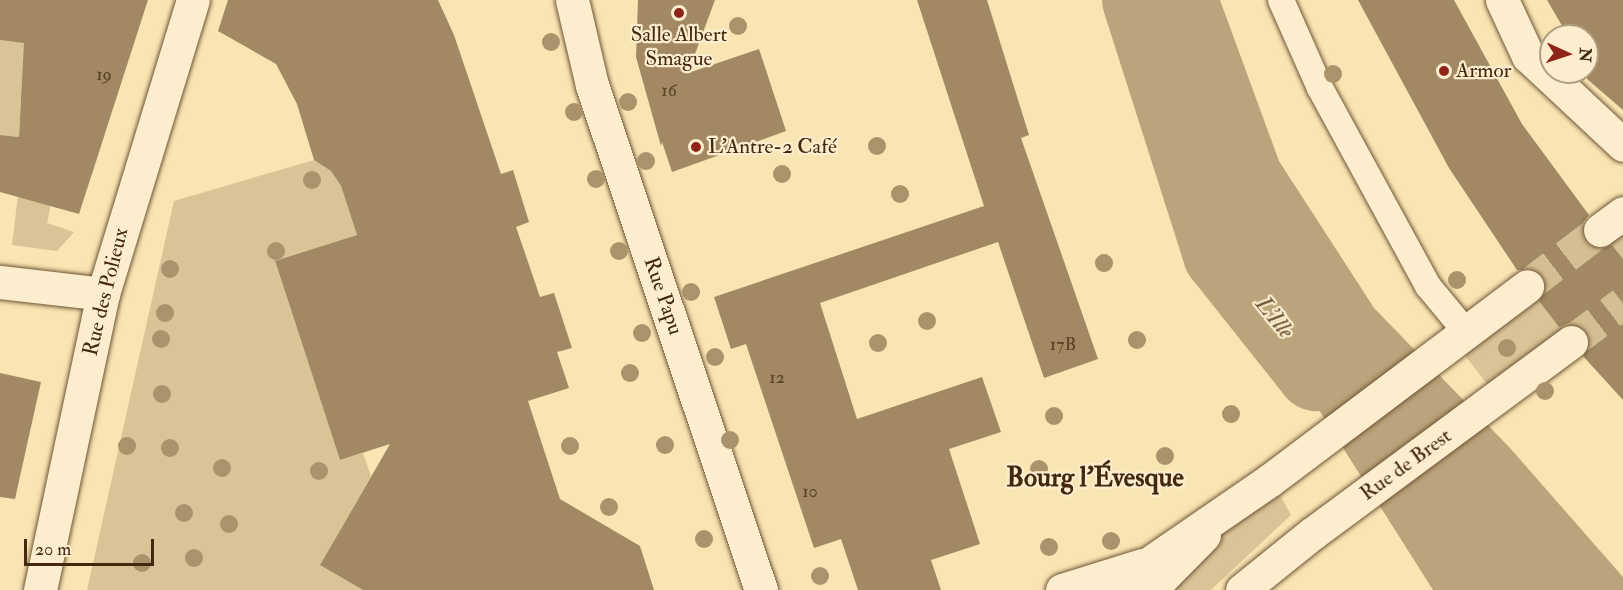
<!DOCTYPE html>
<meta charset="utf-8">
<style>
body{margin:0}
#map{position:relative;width:1623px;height:590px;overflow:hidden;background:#f9e4b3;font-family:"IM FELL Double Pica",serif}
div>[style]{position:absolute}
.green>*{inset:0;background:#dac497}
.water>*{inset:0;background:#bba47b}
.river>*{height:78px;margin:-39px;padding:0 39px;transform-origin:39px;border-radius:39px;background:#bba47b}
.building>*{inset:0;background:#a28964}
.secondary-tunnel>*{height:33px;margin-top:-16.5px;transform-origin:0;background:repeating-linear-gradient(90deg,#d5be92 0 33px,transparent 0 49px)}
.roads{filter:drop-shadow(0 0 2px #705637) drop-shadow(0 0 2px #705637)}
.lane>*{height:26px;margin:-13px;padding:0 13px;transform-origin:13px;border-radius:13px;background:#fbedce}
.street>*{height:33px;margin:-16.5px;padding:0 16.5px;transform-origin:16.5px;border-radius:16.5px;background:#fbedce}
.secondary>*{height:33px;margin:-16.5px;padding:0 16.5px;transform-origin:16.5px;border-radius:16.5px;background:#fbedce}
.trees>*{width:18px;height:18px;margin:-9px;border-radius:50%;background:#aa926b}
.dots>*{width:16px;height:16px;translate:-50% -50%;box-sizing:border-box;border:3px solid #fbedce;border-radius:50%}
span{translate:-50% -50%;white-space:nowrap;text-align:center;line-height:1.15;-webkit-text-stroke:4.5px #fbedce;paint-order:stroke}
.number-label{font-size:18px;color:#5b4024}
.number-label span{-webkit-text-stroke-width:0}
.poi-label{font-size:21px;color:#43270e}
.left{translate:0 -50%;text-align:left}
.street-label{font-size:21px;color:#43270e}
.water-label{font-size:22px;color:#674c2f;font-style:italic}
.district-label{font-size:27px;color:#43270e;font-weight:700}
.north{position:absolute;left:1539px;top:24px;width:60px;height:60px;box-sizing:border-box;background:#fbedce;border:2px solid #b19e81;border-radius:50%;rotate:93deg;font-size:16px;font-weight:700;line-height:24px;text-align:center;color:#43270e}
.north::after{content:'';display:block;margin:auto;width:21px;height:27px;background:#8f2418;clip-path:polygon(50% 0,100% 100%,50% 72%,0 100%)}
.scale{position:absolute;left:24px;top:539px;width:130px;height:27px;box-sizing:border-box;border:3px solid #43270e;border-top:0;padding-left:8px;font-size:18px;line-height:21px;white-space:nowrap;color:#43270e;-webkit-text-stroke:4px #fbedce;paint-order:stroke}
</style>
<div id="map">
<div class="green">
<div style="clip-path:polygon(0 40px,55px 46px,65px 132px,104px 136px,92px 175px,66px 167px,38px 101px,21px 99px,19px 137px,0 135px)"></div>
<div style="clip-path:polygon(314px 160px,331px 171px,341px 186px,357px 235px,275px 262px,340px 460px,363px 453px,371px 476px,320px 565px,363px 590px,87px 590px,174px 201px)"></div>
<div style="clip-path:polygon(18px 195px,51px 205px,47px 223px,74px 232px,57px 251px,12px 245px)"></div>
<div style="clip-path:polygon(1623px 231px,1623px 286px,1490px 388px,1464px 354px)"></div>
<div style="clip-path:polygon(1277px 489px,1291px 515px,1211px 590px,1159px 590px,1191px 557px)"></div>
</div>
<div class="water">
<div style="clip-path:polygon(1121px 0,1220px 0,1279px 161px,1374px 308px,1510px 448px,1623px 577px,1623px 590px,1433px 590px,1295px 372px,1254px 297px,1182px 144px)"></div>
</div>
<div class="river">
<div style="left:1141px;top:0;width:267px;rotate:72.3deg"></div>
<div style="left:1222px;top:254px;width:151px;rotate:51.5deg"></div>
</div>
<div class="building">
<div style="clip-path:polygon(0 0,148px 0,79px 214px,0 192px,0 135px,19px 137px,24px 43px,0 40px)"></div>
<div style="clip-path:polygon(228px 0,438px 0,454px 35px,501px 174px,513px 170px,529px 222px,516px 227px,540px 297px,554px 293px,572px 348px,557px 352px,569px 388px,528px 401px,560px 499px,640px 546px,654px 590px,363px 590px,320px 565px,390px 444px,340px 460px,275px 261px,357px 235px,341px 186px,331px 171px,314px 160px,297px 104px,276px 64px,218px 31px)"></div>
<div style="clip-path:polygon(638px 0,715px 0,688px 73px,759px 49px,786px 131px,672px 172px,662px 142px,661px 146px,636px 57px)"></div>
<div style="clip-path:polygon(917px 0,987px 0,1029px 135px,1021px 138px,1098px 359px,1044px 378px,998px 242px,820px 303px,857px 419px,982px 377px,1001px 432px,949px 449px,980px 544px,931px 560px,941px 590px,858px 590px,841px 539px,814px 548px,746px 344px,731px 349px,714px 297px,984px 206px)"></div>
<div style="clip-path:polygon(1358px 0,1454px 0,1522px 124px,1589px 215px,1583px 223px,1585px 241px,1602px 249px,1612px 245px,1623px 259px,1623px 400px,1583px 356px,1590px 340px,1586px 330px,1569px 323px,1559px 327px,1539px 301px,1544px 293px,1542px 275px,1534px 269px,1517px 270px,1449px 168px)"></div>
<div style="clip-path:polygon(1547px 0,1623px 0,1623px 110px,1587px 79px,1587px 36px,1568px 36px)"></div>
<div style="clip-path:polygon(0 373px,41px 382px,15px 499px,0 497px)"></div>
</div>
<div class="secondary-tunnel">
<div style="left:1527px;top:286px;width:92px;rotate:-37.5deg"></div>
<div style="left:1571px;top:342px;width:65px;rotate:-36.9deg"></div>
</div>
<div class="roads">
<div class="lane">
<div style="left:1281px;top:0;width:96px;rotate:66.1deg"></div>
<div style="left:1320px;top:88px;width:226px;rotate:61.4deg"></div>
<div style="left:1428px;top:286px;width:60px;rotate:50.4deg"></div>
</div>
<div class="street">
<div style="left:572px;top:0;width:87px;rotate:76.8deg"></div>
<div style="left:592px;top:85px;width:533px;rotate:71.5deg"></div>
<div style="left:1502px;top:0;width:62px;rotate:65.1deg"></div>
<div style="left:1528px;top:56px;width:130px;rotate:43.1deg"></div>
<div style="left:0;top:282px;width:104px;rotate:6.6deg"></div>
<div style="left:40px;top:590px;width:303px;rotate:-78deg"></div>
<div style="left:103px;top:294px;width:307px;rotate:-73deg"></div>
<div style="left:1062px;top:590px;width:84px;rotate:-17.4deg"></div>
<div style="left:1150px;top:590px;width:77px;rotate:-45.5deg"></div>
</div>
<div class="secondary">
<div style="left:1600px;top:230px;width:29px;rotate:-36deg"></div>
<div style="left:1110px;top:590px;width:194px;rotate:-34.5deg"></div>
<div style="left:1270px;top:480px;width:322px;rotate:-37deg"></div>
<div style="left:1242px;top:590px;width:91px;rotate:-38.8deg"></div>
<div style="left:1313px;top:533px;width:321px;rotate:-36.5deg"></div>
</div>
</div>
<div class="trees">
<div style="left:738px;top:26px"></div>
<div style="left:551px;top:42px"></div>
<div style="left:1333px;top:74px"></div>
<div style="left:628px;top:102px"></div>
<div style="left:574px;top:112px"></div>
<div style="left:877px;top:146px"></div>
<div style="left:646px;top:161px"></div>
<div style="left:782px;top:174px"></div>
<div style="left:596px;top:179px"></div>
<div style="left:312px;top:180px"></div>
<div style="left:900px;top:194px"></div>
<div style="left:276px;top:251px"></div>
<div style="left:619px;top:251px"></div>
<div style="left:1104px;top:263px"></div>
<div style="left:170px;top:269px"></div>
<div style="left:1457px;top:280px"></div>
<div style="left:691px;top:292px"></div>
<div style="left:165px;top:313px"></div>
<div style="left:927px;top:321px"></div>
<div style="left:642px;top:333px"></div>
<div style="left:161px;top:339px"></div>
<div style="left:1137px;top:340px"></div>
<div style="left:878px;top:343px"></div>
<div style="left:1507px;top:348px"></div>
<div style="left:715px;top:357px"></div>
<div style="left:630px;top:373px"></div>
<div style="left:1545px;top:391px"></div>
<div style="left:162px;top:394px"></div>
<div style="left:1231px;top:414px"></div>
<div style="left:1054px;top:416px"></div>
<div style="left:730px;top:440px"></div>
<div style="left:665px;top:445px"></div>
<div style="left:127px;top:446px"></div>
<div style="left:570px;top:446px"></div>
<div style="left:170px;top:448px"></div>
<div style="left:1165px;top:456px"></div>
<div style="left:222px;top:468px"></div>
<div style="left:1039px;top:469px"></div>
<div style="left:319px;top:471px"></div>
<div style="left:609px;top:507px"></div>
<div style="left:184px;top:513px"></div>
<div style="left:229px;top:524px"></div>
<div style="left:704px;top:539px"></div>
<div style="left:1111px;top:541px"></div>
<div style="left:1049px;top:547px"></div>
<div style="left:194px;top:558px"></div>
<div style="left:142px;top:563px"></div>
<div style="left:820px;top:576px"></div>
</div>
<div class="dots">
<div style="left:679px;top:13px;background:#8f2418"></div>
<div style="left:1444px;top:71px;background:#8f2418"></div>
<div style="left:696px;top:147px;background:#8f2418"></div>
</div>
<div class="number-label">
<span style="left:104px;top:75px">19</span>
<span style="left:669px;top:91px">16</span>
<span style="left:1063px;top:345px">17B</span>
<span style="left:777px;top:378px">12</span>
<span style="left:810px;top:492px">10</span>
</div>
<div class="poi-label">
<span style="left:679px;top:47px">Salle Albert<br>Smague</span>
<span class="left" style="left:1456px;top:71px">Armor</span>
<span class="left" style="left:708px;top:147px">L'Antre-2 Café</span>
</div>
<div class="street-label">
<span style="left:106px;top:292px;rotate:-76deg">Rue des Polieux</span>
<span style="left:663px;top:296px;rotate:71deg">Rue Papu</span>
<span style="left:1406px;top:465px;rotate:-36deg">Rue de Brest</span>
</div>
<div class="water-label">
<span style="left:1274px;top:318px;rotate:51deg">L'Ille</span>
</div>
<div class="district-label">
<span style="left:1095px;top:478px">Bourg l'Évesque</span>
</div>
<div class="north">N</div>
<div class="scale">20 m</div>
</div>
